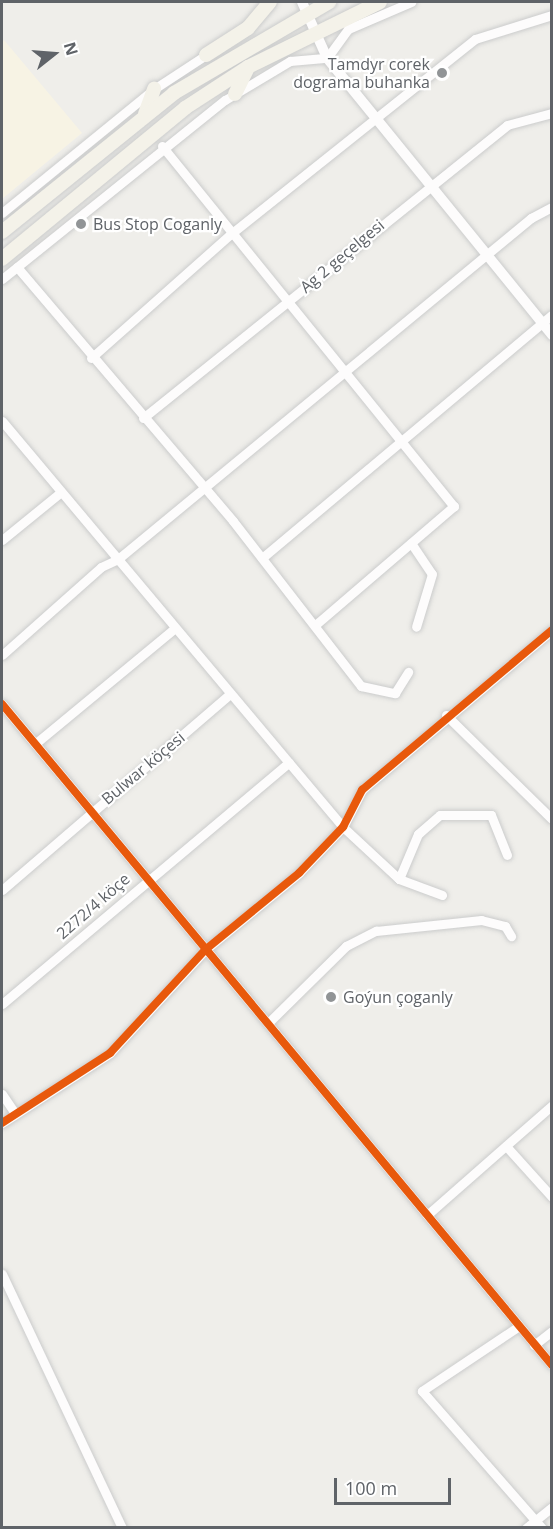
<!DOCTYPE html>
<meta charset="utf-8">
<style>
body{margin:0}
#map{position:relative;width:553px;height:1529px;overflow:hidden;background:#efeeea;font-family:"Open Sans",sans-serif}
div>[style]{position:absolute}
.commercial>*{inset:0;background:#f7f3e4}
.roads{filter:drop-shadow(0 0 2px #cbcccc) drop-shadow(0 0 2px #cbcccc)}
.minor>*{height:9px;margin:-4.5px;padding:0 4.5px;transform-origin:4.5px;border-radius:4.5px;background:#fdfcfc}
.tertiary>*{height:10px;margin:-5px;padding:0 5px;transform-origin:5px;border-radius:5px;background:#fdfcfc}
.primary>*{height:14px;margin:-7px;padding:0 7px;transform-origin:7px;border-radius:7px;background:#f4f2e9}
.cycleway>*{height:8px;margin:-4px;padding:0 4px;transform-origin:4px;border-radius:4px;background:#e8590c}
.dots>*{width:16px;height:16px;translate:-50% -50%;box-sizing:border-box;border:3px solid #fff;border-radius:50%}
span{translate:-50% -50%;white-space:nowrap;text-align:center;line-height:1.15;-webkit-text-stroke:4.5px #fff;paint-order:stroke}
.poi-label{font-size:16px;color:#5f6368}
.right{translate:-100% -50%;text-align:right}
.left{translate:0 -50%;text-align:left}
.street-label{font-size:16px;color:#5f6368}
.frame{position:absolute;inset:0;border:3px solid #5f6368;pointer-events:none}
.north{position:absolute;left:24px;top:24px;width:60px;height:60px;-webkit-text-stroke:4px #fff;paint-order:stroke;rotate:73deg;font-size:16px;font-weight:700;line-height:24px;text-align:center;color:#5f6368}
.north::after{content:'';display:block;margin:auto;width:21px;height:27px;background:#5f6368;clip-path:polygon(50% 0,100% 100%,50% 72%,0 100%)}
.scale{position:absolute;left:334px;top:1478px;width:117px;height:27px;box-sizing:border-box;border:3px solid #5f6368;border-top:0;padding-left:8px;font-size:18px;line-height:21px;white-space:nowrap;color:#5f6368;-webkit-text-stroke:4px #fff;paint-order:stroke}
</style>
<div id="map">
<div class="commercial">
<div style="clip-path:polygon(4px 40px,82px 133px,2px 199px,2px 42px)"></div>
</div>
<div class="roads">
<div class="minor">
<div style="left:162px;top:146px;width:464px;rotate:51deg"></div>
<div style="left:454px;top:506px;width:183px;rotate:139.4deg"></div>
<div style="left:2px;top:213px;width:196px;rotate:-39.2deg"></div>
<div style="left:154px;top:89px;width:62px;rotate:-33.2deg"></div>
<div style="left:17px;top:267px;width:333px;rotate:49.6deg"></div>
<div style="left:233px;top:521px;width:209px;rotate:52.2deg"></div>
<div style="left:361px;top:686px;width:35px;rotate:12deg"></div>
<div style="left:395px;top:693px;width:25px;rotate:-58deg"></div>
<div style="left:2px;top:279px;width:286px;rotate:-38.8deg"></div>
<div style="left:225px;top:100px;width:76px;rotate:-31deg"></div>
<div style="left:290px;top:61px;width:37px;rotate:-5deg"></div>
<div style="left:327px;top:58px;width:36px;rotate:-54deg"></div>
<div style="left:348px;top:29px;width:69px;rotate:-23.2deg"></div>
<div style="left:91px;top:358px;width:188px;rotate:-41.6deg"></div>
<div style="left:232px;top:233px;width:311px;rotate:-38.6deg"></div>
<div style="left:475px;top:39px;width:81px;rotate:-17.3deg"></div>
<div style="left:143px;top:418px;width:467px;rotate:-38.8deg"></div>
<div style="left:507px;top:125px;width:47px;rotate:-14.9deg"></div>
<div style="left:2px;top:421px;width:530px;rotate:49.97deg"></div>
<div style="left:343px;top:827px;width:76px;rotate:42.9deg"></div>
<div style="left:399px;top:879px;width:46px;rotate:20.4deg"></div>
<div style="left:2px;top:540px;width:76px;rotate:-39.1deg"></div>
<div style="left:411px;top:543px;width:37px;rotate:56deg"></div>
<div style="left:432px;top:574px;width:55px;rotate:106.8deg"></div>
<div style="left:262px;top:558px;width:378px;rotate:-40deg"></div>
<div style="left:2px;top:655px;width:132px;rotate:-41.6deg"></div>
<div style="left:101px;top:567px;width:19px;rotate:-25deg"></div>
<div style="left:118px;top:559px;width:536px;rotate:-39.55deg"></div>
<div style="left:531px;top:218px;width:24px;rotate:-28deg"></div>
<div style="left:2px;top:704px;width:860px;rotate:50.24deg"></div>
<div style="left:446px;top:715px;width:148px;rotate:44.5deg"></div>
<div style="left:36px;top:743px;width:180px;rotate:-39.6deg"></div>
<div style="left:399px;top:879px;width:49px;rotate:-67.1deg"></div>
<div style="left:418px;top:834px;width:29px;rotate:-41deg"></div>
<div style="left:440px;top:815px;width:51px"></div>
<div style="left:491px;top:815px;width:43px;rotate:68.2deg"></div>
<div style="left:2px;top:890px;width:301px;rotate:-40.7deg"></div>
<div style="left:2px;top:1004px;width:375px;rotate:-40.1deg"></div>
<div style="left:268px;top:1023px;width:110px;rotate:-44.6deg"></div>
<div style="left:346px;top:946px;width:34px;rotate:-27deg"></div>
<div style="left:376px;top:931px;width:106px;rotate:-6deg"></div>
<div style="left:481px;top:920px;width:25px;rotate:14deg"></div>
<div style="left:505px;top:926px;width:12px;rotate:59deg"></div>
<div style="left:2px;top:1094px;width:22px;rotate:56deg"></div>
<div style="left:2px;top:1123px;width:129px;rotate:-32.9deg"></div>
<div style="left:110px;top:1053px;width:140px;rotate:-47.3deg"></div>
<div style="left:205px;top:950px;width:122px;rotate:-39.3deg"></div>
<div style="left:299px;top:873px;width:64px;rotate:-46.3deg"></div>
<div style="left:343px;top:827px;width:42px;rotate:-62.8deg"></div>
<div style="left:362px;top:790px;width:248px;rotate:-40.1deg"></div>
<div style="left:506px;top:1146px;width:69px;rotate:48deg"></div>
<div style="left:427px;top:1215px;width:167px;rotate:-41.3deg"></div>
<div style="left:2px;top:1274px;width:281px;rotate:64.7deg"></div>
<div style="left:519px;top:1326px;width:117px;rotate:146.2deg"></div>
<div style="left:422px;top:1391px;width:182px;rotate:48.8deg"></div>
<div style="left:534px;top:1345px;width:23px;rotate:-38deg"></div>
<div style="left:526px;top:1528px;width:33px;rotate:-39deg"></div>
</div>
<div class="tertiary">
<div style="left:302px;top:2px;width:61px;rotate:65.9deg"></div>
<div style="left:327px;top:58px;width:357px;rotate:50.9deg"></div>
</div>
<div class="primary">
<div style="left:206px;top:55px;width:50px;rotate:-32.7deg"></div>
<div style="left:248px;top:28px;width:34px;rotate:-50deg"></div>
<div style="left:235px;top:94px;width:28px;rotate:-64deg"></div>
<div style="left:145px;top:114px;width:27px;rotate:-70deg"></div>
<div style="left:2px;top:232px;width:221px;rotate:-38.9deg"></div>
<div style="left:174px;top:93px;width:180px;rotate:-30.4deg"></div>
<div style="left:2px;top:259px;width:237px;rotate:-39.5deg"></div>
<div style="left:185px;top:108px;width:75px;rotate:-33.1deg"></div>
<div style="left:248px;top:67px;width:147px;rotate:-26.2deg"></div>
</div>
</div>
<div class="cycleway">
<div style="left:2px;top:704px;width:860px;rotate:50.24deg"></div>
<div style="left:2px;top:1123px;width:129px;rotate:-32.9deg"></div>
<div style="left:110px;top:1053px;width:140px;rotate:-47.3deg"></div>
<div style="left:205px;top:950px;width:122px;rotate:-39.3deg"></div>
<div style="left:299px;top:873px;width:64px;rotate:-46.3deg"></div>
<div style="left:343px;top:827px;width:42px;rotate:-62.8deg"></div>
<div style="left:362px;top:790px;width:248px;rotate:-40.1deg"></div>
</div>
<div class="dots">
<div style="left:442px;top:73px;background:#919496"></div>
<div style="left:81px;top:224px;background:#919496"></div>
<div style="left:331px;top:997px;background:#919496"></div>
</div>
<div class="poi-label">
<span class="right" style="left:430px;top:73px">Tamdyr corek<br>dograma buhanka</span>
<span class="left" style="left:93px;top:224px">Bus Stop Coganly</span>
<span class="left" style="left:343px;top:997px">Goýun çoganly</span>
</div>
<div class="street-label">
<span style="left:342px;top:256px;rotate:-40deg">Ag 2 geçelgesi</span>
<span style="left:143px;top:768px;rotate:-40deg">Bulwar köçesi</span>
<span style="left:93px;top:906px;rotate:-41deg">2272/4 köçe</span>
</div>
<div class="frame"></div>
<div class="north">N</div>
<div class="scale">100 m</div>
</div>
